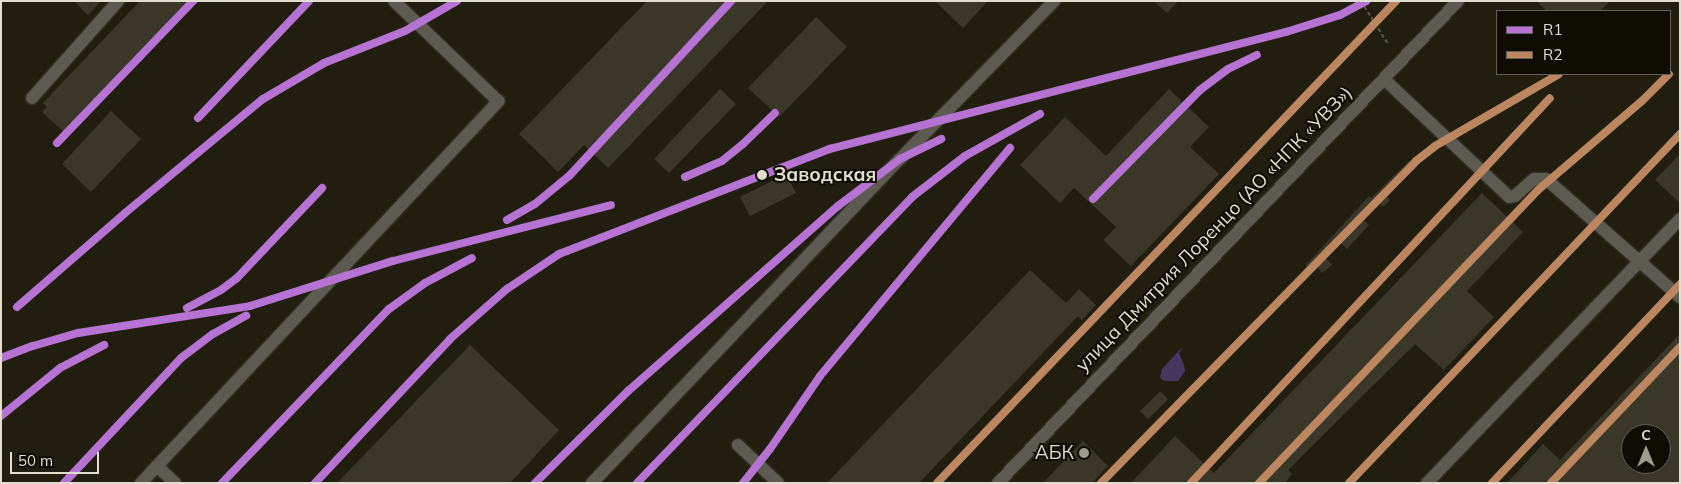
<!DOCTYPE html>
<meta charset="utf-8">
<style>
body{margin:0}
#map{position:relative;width:1681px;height:484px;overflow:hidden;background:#211e10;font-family:Mulish,sans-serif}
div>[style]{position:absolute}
.green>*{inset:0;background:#463762}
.building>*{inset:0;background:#3a3728}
.path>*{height:2px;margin-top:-1px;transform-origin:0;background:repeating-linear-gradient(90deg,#58554c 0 4px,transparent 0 6.5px)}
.roads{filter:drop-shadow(0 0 1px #3a382d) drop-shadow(0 0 1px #3a382d)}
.minor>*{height:12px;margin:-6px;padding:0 6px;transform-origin:6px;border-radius:6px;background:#5d5b51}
.rail-1>*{height:8px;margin:-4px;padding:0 4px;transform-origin:4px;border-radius:4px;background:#b673d3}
.rail-2>*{height:8px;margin:-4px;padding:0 4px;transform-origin:4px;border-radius:4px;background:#bb8660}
.dots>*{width:14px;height:14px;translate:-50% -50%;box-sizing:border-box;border:2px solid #0f0c03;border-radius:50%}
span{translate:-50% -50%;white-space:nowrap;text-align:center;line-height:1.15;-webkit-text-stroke:4px #0f0c03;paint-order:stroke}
.stop-label{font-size:19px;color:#e1decf;font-weight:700}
.left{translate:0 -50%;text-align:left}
.street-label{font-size:19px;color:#e1decf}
.poi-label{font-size:19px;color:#e1decf}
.right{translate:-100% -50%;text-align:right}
.frame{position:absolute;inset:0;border:2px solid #e1decf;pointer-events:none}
.legend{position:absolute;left:1496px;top:10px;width:175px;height:65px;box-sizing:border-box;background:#0f0c03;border:1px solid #636055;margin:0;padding:6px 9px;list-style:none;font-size:15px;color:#e1decf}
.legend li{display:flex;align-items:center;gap:10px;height:25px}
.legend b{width:25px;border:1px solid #636055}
.north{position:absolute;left:1621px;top:424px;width:50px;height:50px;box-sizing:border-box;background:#0f0c03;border:1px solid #636055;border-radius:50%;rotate:0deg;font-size:14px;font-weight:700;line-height:20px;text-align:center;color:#e1decf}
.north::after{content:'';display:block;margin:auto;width:18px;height:22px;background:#9e9b8c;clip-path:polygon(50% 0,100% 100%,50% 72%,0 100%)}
.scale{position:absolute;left:10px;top:452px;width:89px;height:22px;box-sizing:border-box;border:2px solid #e1decf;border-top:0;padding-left:6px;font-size:15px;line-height:18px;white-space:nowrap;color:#e1decf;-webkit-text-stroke:4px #0f0c03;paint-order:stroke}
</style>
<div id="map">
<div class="green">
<div style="clip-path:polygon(1183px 346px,1179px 353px,1184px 365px,1185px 371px,1178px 381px,1164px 381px,1160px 378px,1162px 369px)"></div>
</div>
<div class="building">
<div style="clip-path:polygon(74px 1px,101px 1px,88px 15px)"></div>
<div style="clip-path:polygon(140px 1px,189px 1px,64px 132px,42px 112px,47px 107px,43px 103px)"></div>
<div style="clip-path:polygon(647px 1px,768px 1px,608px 168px,584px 145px,558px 172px,519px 134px)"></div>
<div style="clip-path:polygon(935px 1px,988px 1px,963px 28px)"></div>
<div style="clip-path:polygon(1154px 1px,1178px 1px,1167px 13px)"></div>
<div style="clip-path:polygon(1536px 1px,1610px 1px,1600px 11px,1547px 11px)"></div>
<div style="clip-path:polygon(816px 17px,847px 47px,779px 117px,748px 88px)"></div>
<div style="clip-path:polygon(720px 89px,736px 104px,669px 173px,654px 159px)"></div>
<div style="clip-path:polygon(1169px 89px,1209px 127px,1190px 147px,1219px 174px,1131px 266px,1103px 240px,1116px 227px,1074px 188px,1060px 203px,1020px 165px,1065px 117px,1106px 156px)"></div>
<div style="clip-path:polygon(111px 111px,141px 139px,91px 192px,62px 164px)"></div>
<div style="clip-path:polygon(1680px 154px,1680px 203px,1655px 180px)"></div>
<div style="clip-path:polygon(1410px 160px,1417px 167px,1386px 196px,1390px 200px,1383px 207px,1379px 203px,1363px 220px,1369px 225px,1347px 249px,1341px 243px,1326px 258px,1332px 265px,1322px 273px,1317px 267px,1313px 272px,1306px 265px,1369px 196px,1371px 198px)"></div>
<div style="clip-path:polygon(786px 174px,796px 193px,750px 216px,740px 197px)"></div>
<div style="clip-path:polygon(1482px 193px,1523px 232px,1467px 291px,1494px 317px,1444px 370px,1415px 344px,1288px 470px,1292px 474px,1285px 483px,1131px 483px,1175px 436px,1214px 473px)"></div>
<div style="clip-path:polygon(1030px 270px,1066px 303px,1079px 289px,1096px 305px,1082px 320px,1078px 316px,919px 483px,827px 483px)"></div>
<div style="clip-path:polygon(evenodd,1680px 334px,1680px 483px,1507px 483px,1543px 444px,1560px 460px,1680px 334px,1631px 434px,1661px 434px,1661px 464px,1631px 464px,1631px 434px)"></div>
<div style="clip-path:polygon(470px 345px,559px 430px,510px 483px,337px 483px)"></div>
<div style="clip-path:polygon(1160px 391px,1168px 399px,1148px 419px,1140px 411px)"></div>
<div style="clip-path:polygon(1083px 441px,1108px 466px,1092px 483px,1043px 483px)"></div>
</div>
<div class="path">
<div style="left:1361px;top:1px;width:51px;rotate:57.9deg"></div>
</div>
<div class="roads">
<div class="minor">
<div style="left:1384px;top:79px;width:172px;rotate:43.3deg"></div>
<div style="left:1509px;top:197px;width:6px;rotate:-9deg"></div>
<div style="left:1515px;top:196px;width:25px;rotate:-42deg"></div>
<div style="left:1534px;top:179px;width:12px"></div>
<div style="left:1546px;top:179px;width:179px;rotate:41.4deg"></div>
<div style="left:32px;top:98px;width:130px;rotate:-48.4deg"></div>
<div style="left:738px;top:445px;width:55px;rotate:43.5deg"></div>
<div style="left:157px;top:466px;width:500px;rotate:-46.9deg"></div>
<div style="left:498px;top:101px;width:144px;rotate:-136.1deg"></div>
<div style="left:141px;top:483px;width:23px;rotate:-47deg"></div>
<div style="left:157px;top:466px;width:25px;rotate:43deg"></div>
<div style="left:592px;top:483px;width:447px;rotate:-46.5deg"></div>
<div style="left:900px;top:159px;width:221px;rotate:-45.7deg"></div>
<div style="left:998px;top:483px;width:666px;rotate:-46.34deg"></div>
<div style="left:1427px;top:483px;width:366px;rotate:-46.2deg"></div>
</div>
</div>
<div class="rail-1">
<div style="left:198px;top:118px;width:161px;rotate:-46.5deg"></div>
<div style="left:57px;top:143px;width:197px;rotate:-46.2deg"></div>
<div style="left:685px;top:177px;width:40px;rotate:-23.4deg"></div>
<div style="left:722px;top:161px;width:28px;rotate:-39deg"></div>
<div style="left:744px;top:143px;width:43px;rotate:-44.1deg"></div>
<div style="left:1093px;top:199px;width:153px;rotate:-45.5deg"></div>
<div style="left:1200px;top:90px;width:35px;rotate:-37deg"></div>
<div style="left:1228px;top:69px;width:32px;rotate:-26deg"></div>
<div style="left:507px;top:220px;width:32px;rotate:-30deg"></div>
<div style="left:535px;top:204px;width:45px;rotate:-39.6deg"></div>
<div style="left:570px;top:175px;width:237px;rotate:-47.2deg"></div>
<div style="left:17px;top:307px;width:143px;rotate:-41deg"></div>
<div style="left:125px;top:213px;width:179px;rotate:-39.6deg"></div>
<div style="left:263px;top:99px;width:71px;rotate:-30.5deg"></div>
<div style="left:324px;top:63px;width:87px;rotate:-21.6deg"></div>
<div style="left:405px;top:31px;width:60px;rotate:-30deg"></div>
<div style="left:187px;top:308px;width:38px;rotate:-28deg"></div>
<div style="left:221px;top:290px;width:20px;rotate:-37deg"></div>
<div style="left:237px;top:278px;width:124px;rotate:-46.6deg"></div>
<div style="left:1px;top:358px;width:34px;rotate:-21deg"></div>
<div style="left:33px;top:346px;width:47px;rotate:-16.1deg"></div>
<div style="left:78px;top:333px;width:174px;rotate:-8.9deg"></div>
<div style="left:250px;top:306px;width:150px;rotate:-17.5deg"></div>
<div style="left:393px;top:261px;width:225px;rotate:-14.4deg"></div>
<div style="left:1px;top:416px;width:76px;rotate:-39.1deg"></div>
<div style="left:60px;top:368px;width:50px;rotate:-27.6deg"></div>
<div style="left:64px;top:483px;width:171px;rotate:-46.9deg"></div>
<div style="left:181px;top:358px;width:40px;rotate:-37deg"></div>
<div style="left:213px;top:334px;width:38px;rotate:-29deg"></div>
<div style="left:222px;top:483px;width:241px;rotate:-46.2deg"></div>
<div style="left:389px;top:309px;width:44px;rotate:-35.8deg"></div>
<div style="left:425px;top:283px;width:53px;rotate:-28deg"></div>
<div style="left:315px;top:483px;width:197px;rotate:-46.8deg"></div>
<div style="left:450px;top:339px;width:76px;rotate:-41.3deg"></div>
<div style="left:507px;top:289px;width:63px;rotate:-33.9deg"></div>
<div style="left:559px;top:254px;width:291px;rotate:-21.2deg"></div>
<div style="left:830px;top:149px;width:471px;rotate:-14.4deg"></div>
<div style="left:1286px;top:32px;width:57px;rotate:-17.5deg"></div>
<div style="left:1340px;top:15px;width:30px;rotate:-28deg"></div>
<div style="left:535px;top:483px;width:131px;rotate:-44.7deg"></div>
<div style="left:628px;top:391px;width:280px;rotate:-41.4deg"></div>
<div style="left:838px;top:206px;width:78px;rotate:-37.2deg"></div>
<div style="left:900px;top:159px;width:46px;rotate:-26deg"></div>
<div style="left:637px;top:483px;width:397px;rotate:-46.1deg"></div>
<div style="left:912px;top:197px;width:67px;rotate:-37.7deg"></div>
<div style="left:965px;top:156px;width:86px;rotate:-29.2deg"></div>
<div style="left:743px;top:483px;width:43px;rotate:-51.5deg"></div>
<div style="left:770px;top:449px;width:88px;rotate:-55.6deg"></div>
<div style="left:820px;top:376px;width:297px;rotate:-50.2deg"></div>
</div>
<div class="rail-2">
<div style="left:937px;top:483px;width:666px;rotate:-46.4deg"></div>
<div style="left:1101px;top:483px;width:450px;rotate:-45.6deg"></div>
<div style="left:1416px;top:161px;width:24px;rotate:-38deg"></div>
<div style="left:1435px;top:146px;width:143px;rotate:-30.1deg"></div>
<div style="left:1191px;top:483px;width:526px;rotate:-47deg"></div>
<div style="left:1259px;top:483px;width:405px;rotate:-46.4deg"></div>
<div style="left:1538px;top:190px;width:137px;rotate:-40.6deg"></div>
<div style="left:1642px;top:101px;width:38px;rotate:-45deg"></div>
<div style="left:1349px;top:483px;width:481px;rotate:-46.5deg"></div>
<div style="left:1492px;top:483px;width:274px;rotate:-46.6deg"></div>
<div style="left:1551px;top:483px;width:187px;rotate:-46.5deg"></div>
</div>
<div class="dots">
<div style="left:762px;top:175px;background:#e1decf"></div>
<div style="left:1084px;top:453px;background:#9e9b8c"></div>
</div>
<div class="stop-label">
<span class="left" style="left:774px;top:175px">Заводская</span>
</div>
<div class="street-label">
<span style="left:1214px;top:229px;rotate:-46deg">улица Дмитрия Лоренцо (АО «НПК «УВЗ»)</span>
</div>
<div class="poi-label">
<span class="right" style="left:1074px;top:453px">АБК</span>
</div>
<div class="frame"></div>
<ul class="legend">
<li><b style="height:6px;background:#b673d3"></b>R1</li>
<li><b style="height:6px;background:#bb8660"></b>R2</li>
</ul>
<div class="north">С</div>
<div class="scale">50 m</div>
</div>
